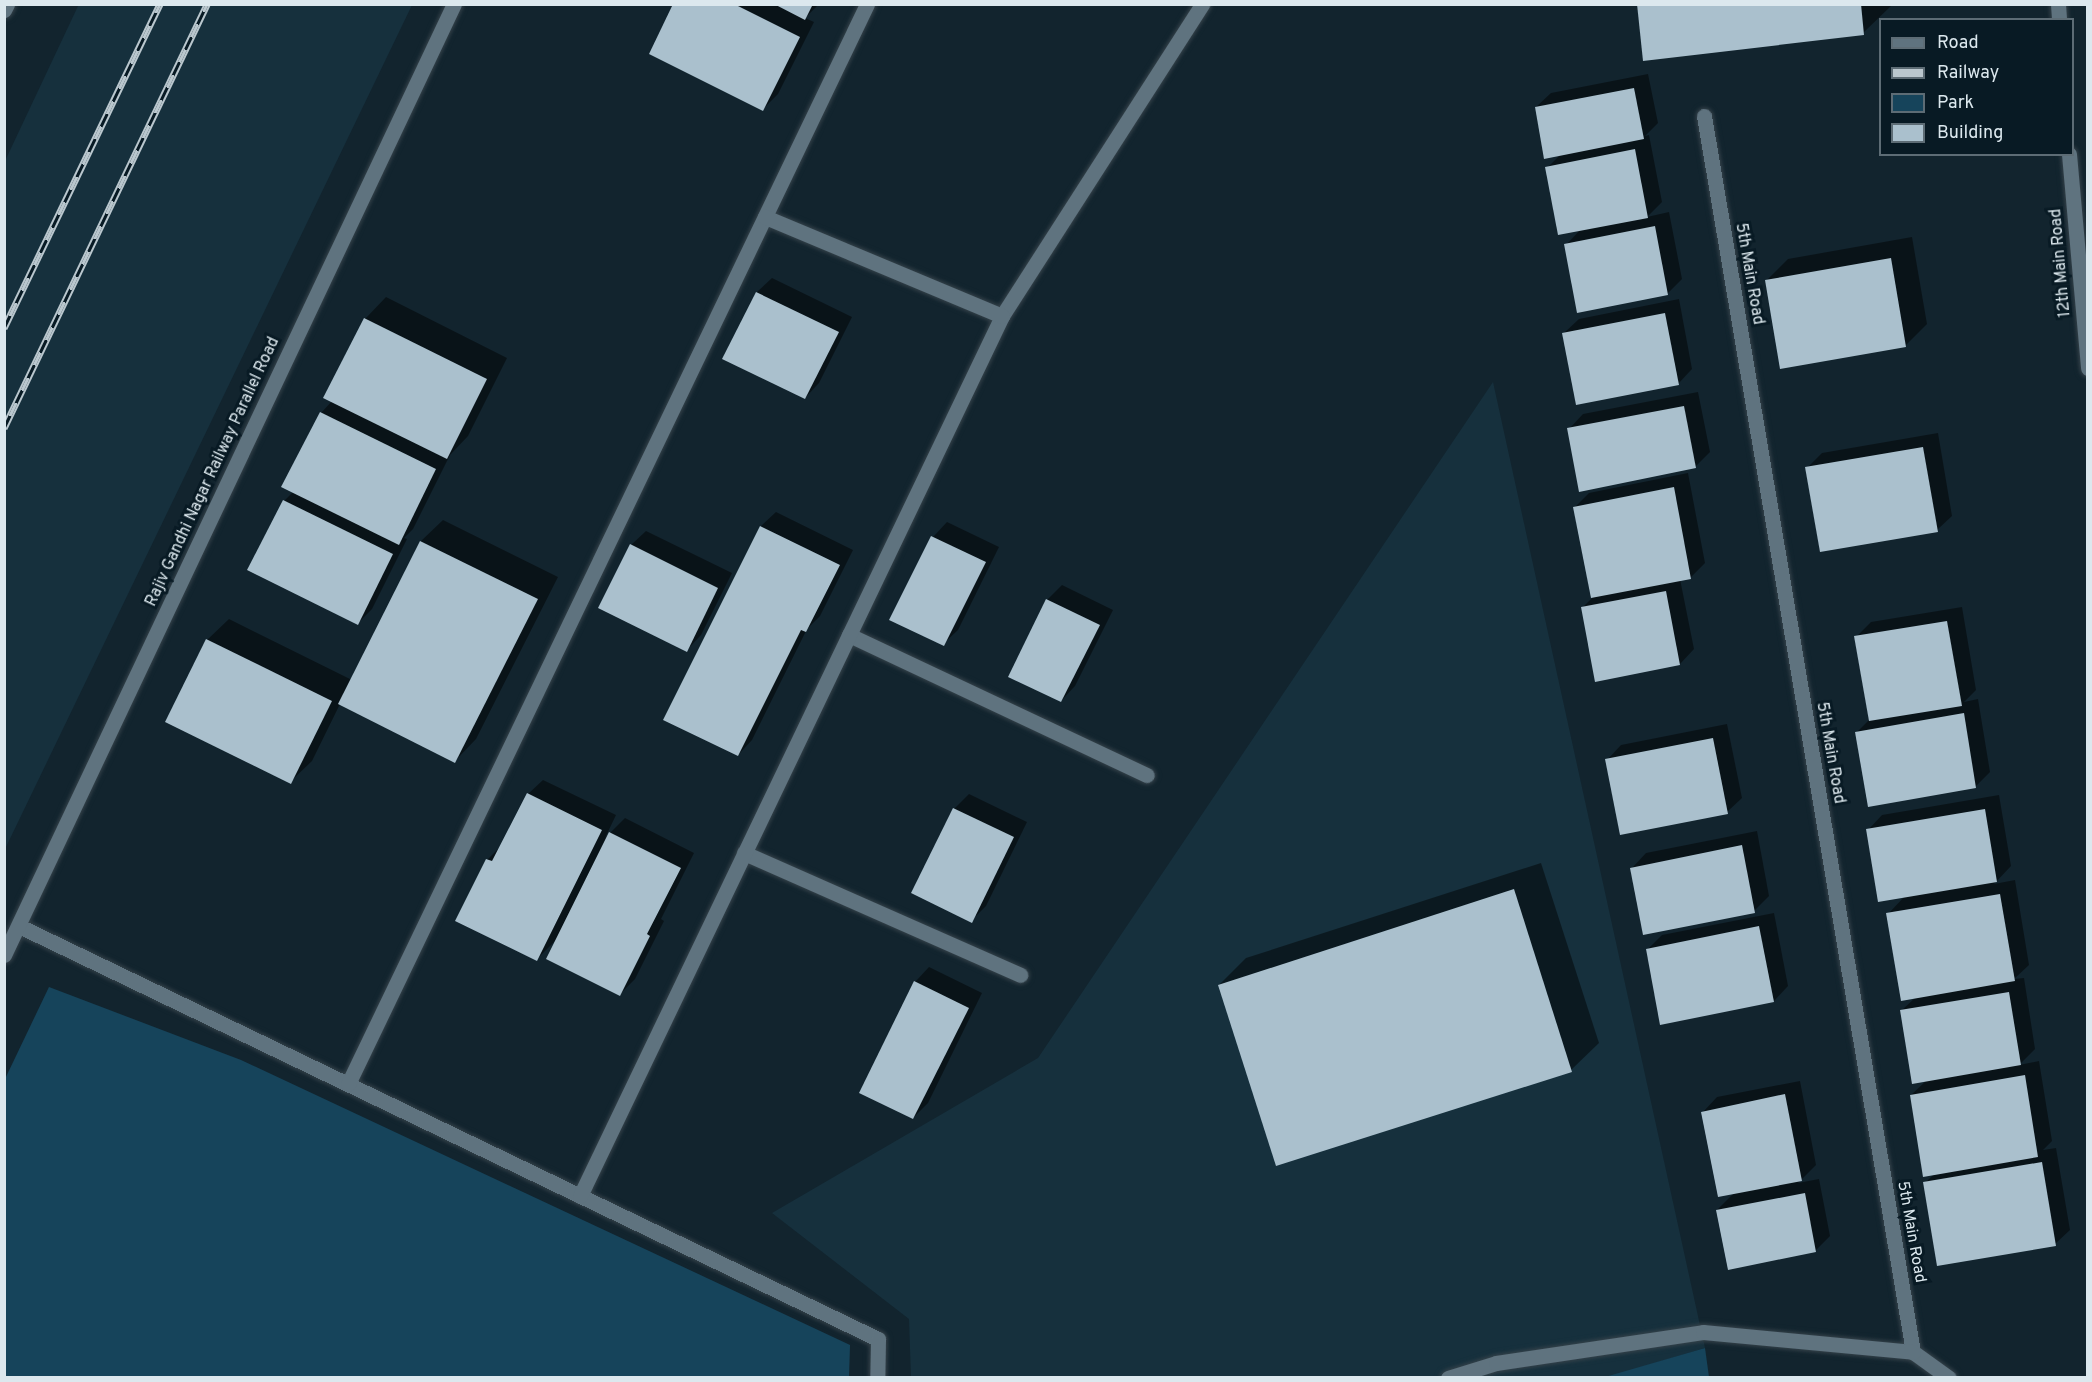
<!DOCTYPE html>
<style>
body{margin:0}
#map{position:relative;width:2092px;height:1382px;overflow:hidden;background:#12242e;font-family:Overpass,sans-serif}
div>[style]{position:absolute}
.built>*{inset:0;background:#16303d}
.green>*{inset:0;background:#16445b}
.shadow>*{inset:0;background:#0007}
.building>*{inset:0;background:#aac0cd}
.roads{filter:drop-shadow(0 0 2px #35424a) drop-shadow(0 0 2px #35424a)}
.street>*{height:15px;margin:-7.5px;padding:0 7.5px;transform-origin:7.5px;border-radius:7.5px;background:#5f737f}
.secondary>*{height:15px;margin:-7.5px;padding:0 7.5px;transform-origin:7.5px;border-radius:7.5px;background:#5f737f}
.rail>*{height:7px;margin-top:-3.5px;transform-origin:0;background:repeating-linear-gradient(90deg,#081a24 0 14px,#bac7ce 0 28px);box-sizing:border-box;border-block:2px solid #bac7ce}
span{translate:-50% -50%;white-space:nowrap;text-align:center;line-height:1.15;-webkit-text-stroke:6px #081a24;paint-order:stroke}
.street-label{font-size:16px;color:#dce8ee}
.frame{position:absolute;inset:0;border:6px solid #dce8ee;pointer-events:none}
.legend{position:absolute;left:1879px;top:18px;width:195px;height:138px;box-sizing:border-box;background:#081a24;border:2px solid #5d6c75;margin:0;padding:8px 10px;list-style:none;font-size:18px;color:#dce8ee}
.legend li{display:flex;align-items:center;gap:12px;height:30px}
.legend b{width:30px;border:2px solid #5d6c75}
</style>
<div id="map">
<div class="built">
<div style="clip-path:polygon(79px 4px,412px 5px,5px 849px,5px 161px)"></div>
<div style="clip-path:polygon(1493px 382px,1705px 1348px,1605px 1378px,911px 1377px,909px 1319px,772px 1213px,1038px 1058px)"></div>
</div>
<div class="green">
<div style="clip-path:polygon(49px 987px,241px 1060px,850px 1345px,849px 1377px,5px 1377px,5px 1079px)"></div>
<div style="clip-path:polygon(1705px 1348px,1709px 1377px,1605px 1377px)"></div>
</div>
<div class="shadow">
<div style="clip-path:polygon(675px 4px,819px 4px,805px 18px,814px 22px,778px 94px,763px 109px)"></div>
<div style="clip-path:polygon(1638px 4px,1890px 4px,1891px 6px,1863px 33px)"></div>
<div style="clip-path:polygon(1648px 74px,1658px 123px,1645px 136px,1649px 135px,1662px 202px,1647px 217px,1669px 212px,1682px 279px,1667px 294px,1566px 245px,1581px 229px,1547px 168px,1560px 155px,1536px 107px,1551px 93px)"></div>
<div style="clip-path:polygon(1912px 237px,1927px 324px,1905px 346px,1766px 281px,1788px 259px)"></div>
<div style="clip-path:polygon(772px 278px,852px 317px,819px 383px,805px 398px,757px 292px)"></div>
<div style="clip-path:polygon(386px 297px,507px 358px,468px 436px,450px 455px,413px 529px,404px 538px,407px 539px,372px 609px,358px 623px,284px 501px,293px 492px,321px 413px,332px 401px,365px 319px)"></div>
<div style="clip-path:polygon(1679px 299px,1692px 369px,1678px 384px,1564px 333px,1579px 319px)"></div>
<div style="clip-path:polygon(1698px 392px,1710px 452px,1695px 467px,1569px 429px,1583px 414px)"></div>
<div style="clip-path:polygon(1938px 433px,1952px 516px,1937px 530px,1807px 468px,1822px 453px)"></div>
<div style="clip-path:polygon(1688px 473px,1705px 563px,1691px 577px,1680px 579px,1694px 649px,1680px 664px,1582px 608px,1593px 597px,1575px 507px,1589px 493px)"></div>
<div style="clip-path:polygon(776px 512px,853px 550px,820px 616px,807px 629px,752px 740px,738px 755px,665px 719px,761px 526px)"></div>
<div style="clip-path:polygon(443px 520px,558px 577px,476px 739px,455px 761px,340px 704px,312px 761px,290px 782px,207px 640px,229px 619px,352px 680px,421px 541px)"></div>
<div style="clip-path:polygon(947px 522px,999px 547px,958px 630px,943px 644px,933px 537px)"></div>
<div style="clip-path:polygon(646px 531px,732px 573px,701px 635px,687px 650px,631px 545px)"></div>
<div style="clip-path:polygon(1062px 585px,1113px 610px,1075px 686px,1061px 701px,1010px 676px,1047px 600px)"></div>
<div style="clip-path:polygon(1962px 607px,1976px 690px,1964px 702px,1978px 699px,1990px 772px,1976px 786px,1857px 732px,1870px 719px,1856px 637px,1871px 622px)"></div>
<div style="clip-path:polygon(1727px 724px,1742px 798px,1727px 812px,1607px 760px,1621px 745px)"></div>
<div style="clip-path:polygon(543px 780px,616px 815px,605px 838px,625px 818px,694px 853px,661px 919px,664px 921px,635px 979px,620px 994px,557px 939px,537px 959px,487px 860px,502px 845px,528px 794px)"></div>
<div style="clip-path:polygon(969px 794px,1027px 822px,986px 906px,971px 921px,954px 809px)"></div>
<div style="clip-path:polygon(1999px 795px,2011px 866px,1994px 884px,2015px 880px,2029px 965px,2014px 979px,2024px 978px,2035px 1049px,2019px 1065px,2039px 1061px,2052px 1141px,2043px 1150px,2056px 1148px,2070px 1230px,2055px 1244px,1925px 1183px,1935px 1173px,1911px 1095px,1927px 1080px,1902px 1010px,1916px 997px,1888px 914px,1905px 896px,1868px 830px,1882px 815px)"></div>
<div style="clip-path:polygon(1757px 831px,1769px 896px,1754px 911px,1632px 868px,1646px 853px)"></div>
<div style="clip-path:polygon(1541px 863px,1599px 1043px,1571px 1070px,1219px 985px,1246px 958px)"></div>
<div style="clip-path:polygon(1774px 913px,1788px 986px,1774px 1001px,1648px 949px,1662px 935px)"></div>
<div style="clip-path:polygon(929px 967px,982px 993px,928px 1103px,913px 1118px,915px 982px)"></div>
<div style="clip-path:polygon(1800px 1081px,1816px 1165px,1798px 1183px,1819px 1179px,1830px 1236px,1815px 1251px,1717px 1210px,1735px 1192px,1703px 1112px,1717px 1097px)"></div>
</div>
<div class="building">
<div style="clip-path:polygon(673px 4px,734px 4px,800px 37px,763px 111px,649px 54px)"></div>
<div style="clip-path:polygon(774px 4px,813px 4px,805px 20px)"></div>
<div style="clip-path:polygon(1637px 4px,1861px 4px,1864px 35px,1643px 61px)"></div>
<div style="clip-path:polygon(1634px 88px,1644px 139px,1544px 159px,1535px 107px)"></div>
<div style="clip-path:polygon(1635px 149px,1648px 218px,1558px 235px,1545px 167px)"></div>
<div style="clip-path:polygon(1655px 226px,1668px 295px,1577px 313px,1564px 244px)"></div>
<div style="clip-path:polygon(1891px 258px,1906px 347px,1780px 369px,1765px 280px)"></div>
<div style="clip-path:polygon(756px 292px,839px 332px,805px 399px,722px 359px)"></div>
<div style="clip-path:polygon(1665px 313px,1679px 385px,1576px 405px,1562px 333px)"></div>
<div style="clip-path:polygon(364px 318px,487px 379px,447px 459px,323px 398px)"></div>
<div style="clip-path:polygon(1684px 406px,1696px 468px,1579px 492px,1567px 428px)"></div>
<div style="clip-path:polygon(320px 412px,436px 469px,399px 545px,281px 487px)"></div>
<div style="clip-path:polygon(1923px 447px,1938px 532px,1820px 552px,1805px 467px)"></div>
<div style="clip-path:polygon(1674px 487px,1691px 579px,1591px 598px,1573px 507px)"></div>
<div style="clip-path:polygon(283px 500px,393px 554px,358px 625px,247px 570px)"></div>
<div style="clip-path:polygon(760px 526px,840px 565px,806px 632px,801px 630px,738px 756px,663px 720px)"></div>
<div style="clip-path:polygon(931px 536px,986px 562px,944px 646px,889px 620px)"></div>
<div style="clip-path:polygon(420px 541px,538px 599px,455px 763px,338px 704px)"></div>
<div style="clip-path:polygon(630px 544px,718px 588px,687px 652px,598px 608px)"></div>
<div style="clip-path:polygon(1666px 591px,1680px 665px,1595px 682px,1581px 607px)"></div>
<div style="clip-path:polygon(1046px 599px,1100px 625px,1061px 702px,1008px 677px)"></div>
<div style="clip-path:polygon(1947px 621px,1962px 706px,1869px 721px,1854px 636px)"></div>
<div style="clip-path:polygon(206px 639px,332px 701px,291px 784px,165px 722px)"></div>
<div style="clip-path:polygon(1964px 713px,1976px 788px,1868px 807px,1855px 732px)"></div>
<div style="clip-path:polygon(1713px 738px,1728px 814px,1620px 835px,1605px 759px)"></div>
<div style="clip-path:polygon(527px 793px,602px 830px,537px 961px,455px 921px,486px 859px,492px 861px)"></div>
<div style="clip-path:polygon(953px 808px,1014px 837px,972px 923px,911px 893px)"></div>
<div style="clip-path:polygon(1985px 809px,1997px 882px,1878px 902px,1866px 829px)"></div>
<div style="clip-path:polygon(609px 832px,681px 868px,647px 934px,650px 936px,620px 996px,546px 959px)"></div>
<div style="clip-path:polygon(1742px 845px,1755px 913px,1643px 935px,1630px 868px)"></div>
<div style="clip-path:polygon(1514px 889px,1572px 1072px,1276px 1166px,1218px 985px)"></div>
<div style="clip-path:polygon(2000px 894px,2015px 981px,1901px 1001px,1886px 913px)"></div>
<div style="clip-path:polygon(1759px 926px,1774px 1002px,1660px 1025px,1646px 949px)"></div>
<div style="clip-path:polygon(914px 981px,969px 1008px,913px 1119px,859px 1093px)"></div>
<div style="clip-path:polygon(2009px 992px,2021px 1065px,1912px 1084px,1900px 1010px)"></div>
<div style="clip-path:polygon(2025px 1075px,2038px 1157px,1923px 1177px,1910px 1095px)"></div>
<div style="clip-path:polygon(1785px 1094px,1802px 1181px,1718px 1197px,1701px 1112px)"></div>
<div style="clip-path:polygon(2042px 1162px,2056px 1246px,1937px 1266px,1923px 1182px)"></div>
<div style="clip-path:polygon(1805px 1193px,1816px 1252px,1728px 1270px,1716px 1210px)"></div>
</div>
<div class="roads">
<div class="street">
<div style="left:1704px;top:116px;width:1254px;rotate:80.4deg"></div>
<div style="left:1913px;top:1352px;width:44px;rotate:35.8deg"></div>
<div style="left:1002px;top:316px;width:371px;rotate:-57.3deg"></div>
<div style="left:849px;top:635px;width:329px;rotate:25.2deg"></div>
<div style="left:744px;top:853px;width:302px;rotate:23.8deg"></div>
<div style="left:19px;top:926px;width:953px;rotate:25.68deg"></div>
<div style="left:878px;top:1339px;width:39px;rotate:91deg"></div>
<div style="left:348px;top:1084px;width:1198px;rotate:-64.33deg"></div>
<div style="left:580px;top:1196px;width:976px;rotate:-64.38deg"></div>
<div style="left:1002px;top:316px;width:257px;rotate:-157.3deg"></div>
<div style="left:1448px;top:1378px;width:50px;rotate:-17.4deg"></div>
<div style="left:1496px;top:1363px;width:209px;rotate:-8.5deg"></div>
<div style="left:1703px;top:1332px;width:211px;rotate:5.4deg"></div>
</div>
<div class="secondary">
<div style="left:2058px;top:4px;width:16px;rotate:86deg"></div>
<div style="left:4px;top:10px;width:7px;rotate:-63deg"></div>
<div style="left:2069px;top:154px;width:215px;rotate:84.9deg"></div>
<div style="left:4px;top:955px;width:1052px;rotate:-64.68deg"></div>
</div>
</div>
<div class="rail">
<div style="left:4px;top:328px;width:360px;rotate:-64.3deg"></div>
<div style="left:4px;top:428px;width:470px;rotate:-64.4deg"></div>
</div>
<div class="street-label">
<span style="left:2061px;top:263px;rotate:-95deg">12th Main Road</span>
<span style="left:1749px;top:274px;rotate:80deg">5th Main Road</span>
<span style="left:213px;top:472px;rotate:-65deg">Rajiv Gandhi Nagar Railway Parallel Road</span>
<span style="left:1830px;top:753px;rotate:80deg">5th Main Road</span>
<span style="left:1911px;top:1232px;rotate:80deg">5th Main Road</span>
</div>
<div class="frame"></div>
<ul class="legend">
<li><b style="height:8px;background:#5f737f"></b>Road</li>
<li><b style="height:8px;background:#bac7ce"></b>Railway</li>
<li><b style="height:16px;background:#16445b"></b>Park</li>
<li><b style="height:16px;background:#aac0cd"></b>Building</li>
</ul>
</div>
